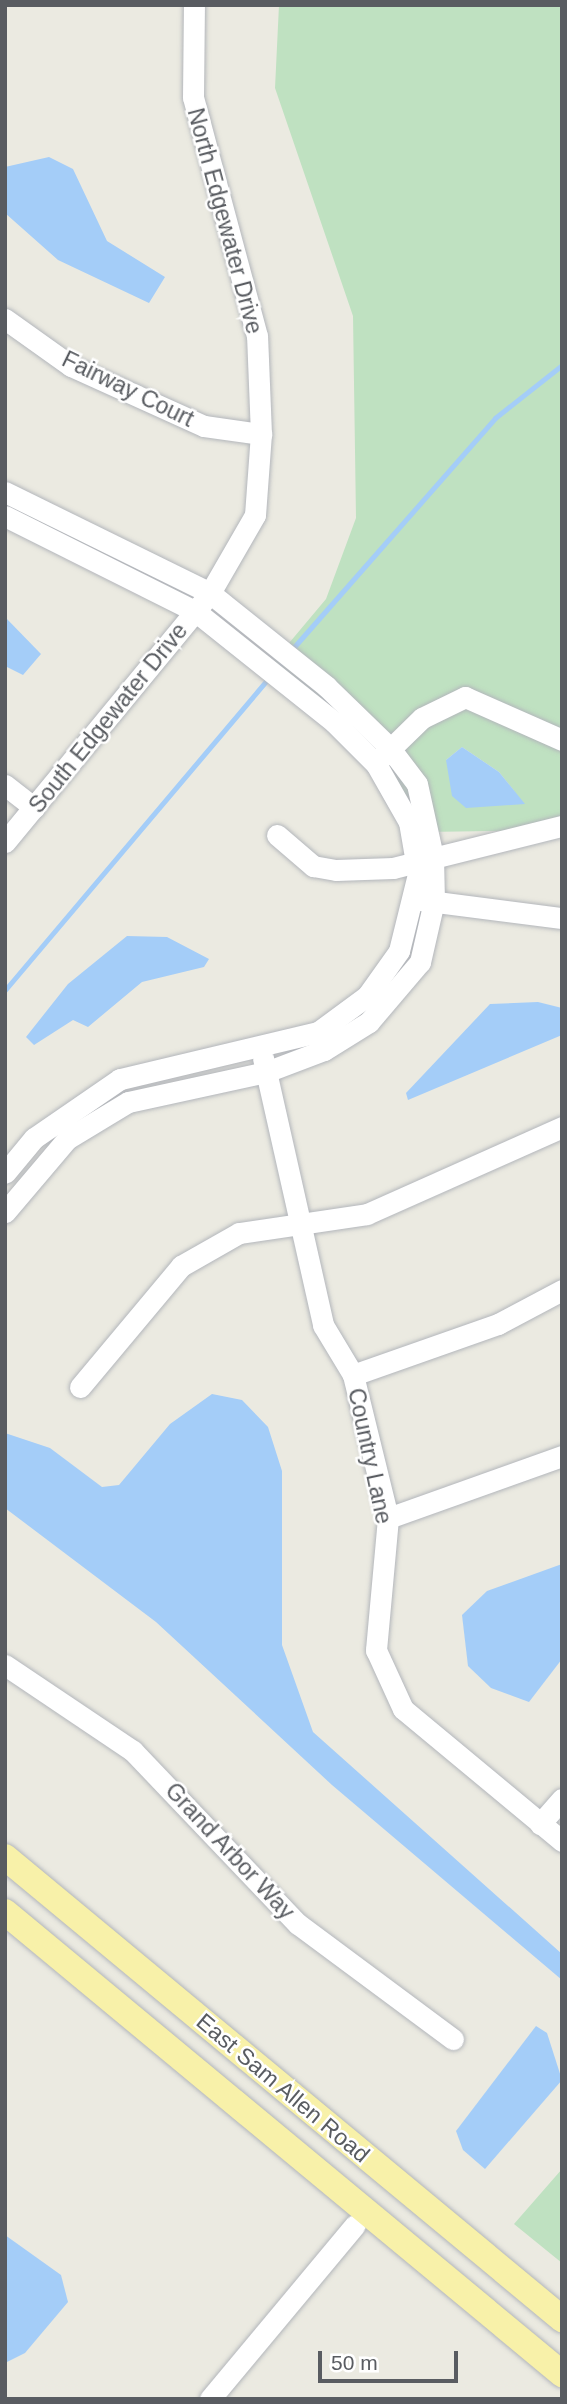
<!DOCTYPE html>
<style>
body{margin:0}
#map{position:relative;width:567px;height:2404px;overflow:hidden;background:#ebeae1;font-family:Helvetica,sans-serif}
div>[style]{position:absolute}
.green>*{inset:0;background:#bfe1c1}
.water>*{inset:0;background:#a4cdf8}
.stream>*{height:5px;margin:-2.5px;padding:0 2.5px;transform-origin:2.5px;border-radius:2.5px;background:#a4cdf8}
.roads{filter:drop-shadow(0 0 2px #b3b6bb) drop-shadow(0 0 2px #b3b6bb)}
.minor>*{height:21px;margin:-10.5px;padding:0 10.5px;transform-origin:10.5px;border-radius:10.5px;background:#fff}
.major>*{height:26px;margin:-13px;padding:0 13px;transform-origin:13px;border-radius:13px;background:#f8f1a9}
span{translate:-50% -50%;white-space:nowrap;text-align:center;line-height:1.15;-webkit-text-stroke:5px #fff;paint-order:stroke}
.street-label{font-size:23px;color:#595c61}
.frame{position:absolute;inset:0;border:7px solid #595c61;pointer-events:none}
.scale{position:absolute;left:318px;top:2351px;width:140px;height:32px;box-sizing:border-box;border:4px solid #595c61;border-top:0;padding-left:9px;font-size:21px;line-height:24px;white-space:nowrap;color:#595c61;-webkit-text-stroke:5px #fff;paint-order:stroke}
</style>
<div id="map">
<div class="green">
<div style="clip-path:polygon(evenodd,279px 5px,562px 5px,562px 830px,424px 832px,274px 661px,326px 599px,356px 518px,353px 316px,275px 88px,279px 5px,462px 747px,499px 772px,515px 792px,446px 760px,462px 747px)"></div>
<div style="clip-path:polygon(562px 2169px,561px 2242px,562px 2263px,514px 2224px)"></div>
</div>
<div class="water">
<div style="clip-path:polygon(49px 157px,73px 169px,107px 241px,165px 277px,149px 303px,58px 260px,5px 213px,5px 167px)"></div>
<div style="clip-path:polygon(5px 617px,41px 654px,23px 675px,5px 666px)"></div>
<div style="clip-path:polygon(462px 747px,499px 772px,525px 804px,466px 808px,452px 796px,446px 760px)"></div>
<div style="clip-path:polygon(127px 936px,167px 937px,209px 959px,204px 967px,142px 982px,88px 1027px,73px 1020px,34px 1045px,26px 1037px,68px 984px)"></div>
<div style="clip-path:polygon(538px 1002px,562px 1008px,562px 1035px,408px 1100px,406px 1093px,490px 1004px)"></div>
<div style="clip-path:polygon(212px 1394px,242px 1400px,268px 1427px,282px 1471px,282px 1645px,313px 1732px,562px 1954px,562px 1980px,332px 1785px,156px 1622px,5px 1508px,5px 1433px,50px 1448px,102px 1487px,119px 1485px,170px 1424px)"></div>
<div style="clip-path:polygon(562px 1564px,562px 1659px,529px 1702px,491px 1688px,468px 1666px,462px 1615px,487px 1591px)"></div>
<div style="clip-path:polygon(536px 2026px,547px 2033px,562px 2080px,485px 2169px,463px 2150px,456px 2131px)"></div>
<div style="clip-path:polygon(5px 2235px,61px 2275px,68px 2302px,25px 2353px,5px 2363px)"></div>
</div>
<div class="stream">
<div style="left:294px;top:647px;width:305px;rotate:-48.7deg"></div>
<div style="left:495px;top:418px;width:85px;rotate:-38.3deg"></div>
<div style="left:280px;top:665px;width:2px;rotate:-63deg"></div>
<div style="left:5px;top:990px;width:404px;rotate:-49.8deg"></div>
</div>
<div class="roads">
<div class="minor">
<div style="left:5px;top:319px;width:81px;rotate:35.5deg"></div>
<div style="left:71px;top:366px;width:146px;rotate:24.3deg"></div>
<div style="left:204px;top:426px;width:58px;rotate:8deg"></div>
<div style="left:5px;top:492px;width:229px;rotate:26.2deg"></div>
<div style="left:210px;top:593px;width:149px;rotate:38.7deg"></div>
<div style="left:326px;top:686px;width:88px;rotate:44.1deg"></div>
<div style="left:389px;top:747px;width:46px;rotate:52.9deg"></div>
<div style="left:417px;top:784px;width:75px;rotate:77.6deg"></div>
<div style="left:433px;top:857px;width:44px;rotate:88.7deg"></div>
<div style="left:434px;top:901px;width:63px;rotate:102.9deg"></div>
<div style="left:420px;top:962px;width:79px;rotate:130.4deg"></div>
<div style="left:369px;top:1022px;width:53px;rotate:148.1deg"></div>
<div style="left:324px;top:1050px;width:62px;rotate:159.2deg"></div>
<div style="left:266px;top:1072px;width:141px;rotate:167.7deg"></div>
<div style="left:128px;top:1102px;width:71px;rotate:148.8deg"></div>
<div style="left:67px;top:1139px;width:96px;rotate:130.3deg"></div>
<div style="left:5px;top:516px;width:212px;rotate:26.6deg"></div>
<div style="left:195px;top:611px;width:178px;rotate:38.6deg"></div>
<div style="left:334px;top:722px;width:59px;rotate:45deg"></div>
<div style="left:376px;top:764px;width:67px;rotate:60.4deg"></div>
<div style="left:409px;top:822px;width:53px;rotate:80.2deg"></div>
<div style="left:418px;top:874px;width:79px;rotate:103.9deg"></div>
<div style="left:399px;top:951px;width:55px;rotate:125.4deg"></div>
<div style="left:367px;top:996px;width:61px;rotate:143.7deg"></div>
<div style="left:318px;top:1032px;width:204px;rotate:166.6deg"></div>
<div style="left:120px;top:1079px;width:104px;rotate:145.5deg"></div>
<div style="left:34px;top:1138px;width:45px;rotate:129.6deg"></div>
<div style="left:382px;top:757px;width:56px;rotate:-44.3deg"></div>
<div style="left:422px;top:718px;width:48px;rotate:-26deg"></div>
<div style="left:465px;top:697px;width:106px;rotate:23.9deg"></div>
<div style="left:5px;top:785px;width:37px;rotate:38deg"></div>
<div style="left:277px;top:835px;width:48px;rotate:40.7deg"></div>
<div style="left:313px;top:866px;width:23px;rotate:10deg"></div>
<div style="left:336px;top:870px;width:57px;rotate:-2deg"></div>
<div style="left:393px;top:868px;width:174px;rotate:-14deg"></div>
<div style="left:5px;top:842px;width:323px;rotate:-50.5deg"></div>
<div style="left:210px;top:593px;width:90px;rotate:-60deg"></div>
<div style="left:255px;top:515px;width:81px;rotate:-85.8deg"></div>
<div style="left:261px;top:434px;width:98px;rotate:-92.3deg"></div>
<div style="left:257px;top:336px;width:247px;rotate:-105deg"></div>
<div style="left:193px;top:97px;width:92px;rotate:-89.4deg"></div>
<div style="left:421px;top:900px;width:142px;rotate:7.3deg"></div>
<div style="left:263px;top:1058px;width:274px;rotate:77.3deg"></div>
<div style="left:323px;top:1325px;width:58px;rotate:59deg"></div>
<div style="left:353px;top:1375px;width:147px;rotate:76.2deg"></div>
<div style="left:388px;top:1518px;width:133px;rotate:95.2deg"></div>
<div style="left:376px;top:1650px;width:65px;rotate:65.4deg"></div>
<div style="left:403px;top:1709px;width:207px;rotate:39.7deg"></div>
<div style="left:353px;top:1375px;width:154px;rotate:-19.4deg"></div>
<div style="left:498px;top:1324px;width:72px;rotate:-28deg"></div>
<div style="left:80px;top:1387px;width:158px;rotate:-50.1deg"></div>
<div style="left:181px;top:1266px;width:67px;rotate:-29.6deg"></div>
<div style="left:239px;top:1233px;width:129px;rotate:-8.4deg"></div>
<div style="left:367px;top:1214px;width:214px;rotate:-24deg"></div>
<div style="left:388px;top:1518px;width:185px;rotate:-19.6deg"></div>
<div style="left:5px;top:1665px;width:154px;rotate:33.9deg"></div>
<div style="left:133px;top:1751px;width:239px;rotate:46.4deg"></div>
<div style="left:298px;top:1924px;width:193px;rotate:36.6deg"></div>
<div style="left:540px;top:1824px;width:33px;rotate:-49deg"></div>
<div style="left:210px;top:2399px;width:226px;rotate:-50.2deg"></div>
</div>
<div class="major">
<div style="left:5px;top:1857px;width:724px;rotate:39.67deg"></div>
<div style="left:5px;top:1912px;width:724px;rotate:39.67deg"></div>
</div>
</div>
<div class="street-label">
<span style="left:225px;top:221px;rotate:75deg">North Edgewater Drive</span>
<span style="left:128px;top:389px;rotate:26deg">Fairway Court</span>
<span style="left:108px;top:718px;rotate:-51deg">South Edgewater Drive</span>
<span style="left:370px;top:1456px;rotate:78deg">Country Lane</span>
<span style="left:230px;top:1851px;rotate:47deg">Grand Arbor Way</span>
<span style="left:283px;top:2088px;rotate:40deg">East Sam Allen Road</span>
</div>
<div class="frame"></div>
<div class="scale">50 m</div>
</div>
